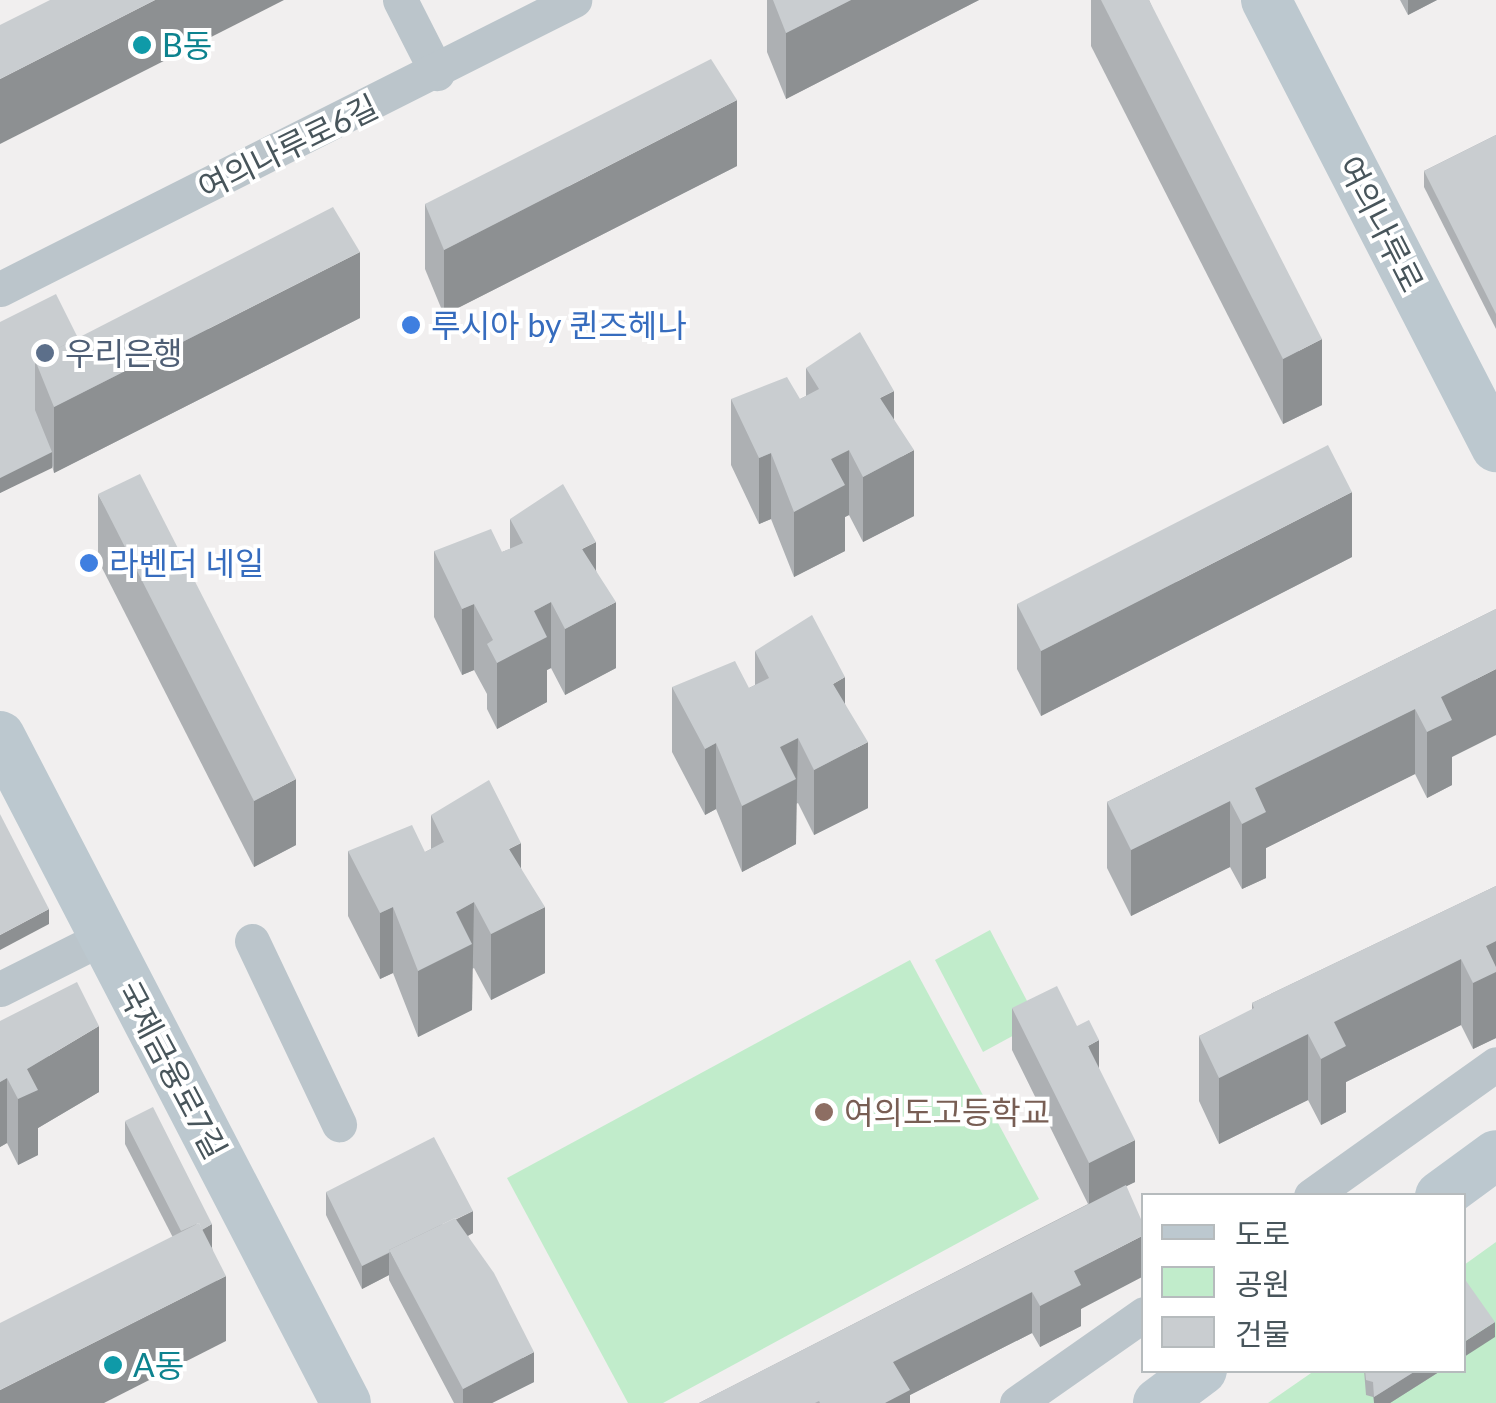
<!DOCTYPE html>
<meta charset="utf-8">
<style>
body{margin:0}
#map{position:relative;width:1496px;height:1403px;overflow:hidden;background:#f1efef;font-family:Lato,"Noto Sans KR",sans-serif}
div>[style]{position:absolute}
.green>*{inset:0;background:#c1eccb}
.street>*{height:35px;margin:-17.5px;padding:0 17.5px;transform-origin:17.5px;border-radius:17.5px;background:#bbc5cb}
.secondary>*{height:50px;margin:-25px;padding:0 25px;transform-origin:25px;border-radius:25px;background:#bcc8cf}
.wall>*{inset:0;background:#adb0b3}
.shaded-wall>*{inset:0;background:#8d9092}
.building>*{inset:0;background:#c9cdd0}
.dots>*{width:28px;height:28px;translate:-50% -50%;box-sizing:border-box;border:5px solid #fff;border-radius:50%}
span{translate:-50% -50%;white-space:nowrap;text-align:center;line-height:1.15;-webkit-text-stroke:8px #fff;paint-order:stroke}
.culture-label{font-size:32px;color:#0d838f}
.left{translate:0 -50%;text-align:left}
.street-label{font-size:32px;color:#48555b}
.shop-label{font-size:32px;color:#366cbe}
.service-label{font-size:32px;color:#4e5e75}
.education-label{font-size:32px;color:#785e54}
.legend{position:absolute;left:1141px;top:1193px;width:325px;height:180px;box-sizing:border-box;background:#fff;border:2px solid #b6bbbd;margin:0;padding:12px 18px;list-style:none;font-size:30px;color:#48555b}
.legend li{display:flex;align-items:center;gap:20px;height:50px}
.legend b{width:50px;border:2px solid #b6bbbd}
</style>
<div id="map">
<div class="green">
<div style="clip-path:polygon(990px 930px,1038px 1022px,983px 1052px,935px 960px)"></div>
<div style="clip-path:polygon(910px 960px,1039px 1199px,663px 1403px,628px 1403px,507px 1178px)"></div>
<div style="clip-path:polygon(1496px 1242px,1496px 1403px,1268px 1403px,1314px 1371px,1464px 1370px,1464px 1265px)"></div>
</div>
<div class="street">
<div style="left:400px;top:0;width:82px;rotate:63.1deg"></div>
<div style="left:0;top:289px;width:643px;rotate:-26.72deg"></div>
<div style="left:252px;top:941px;width:203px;rotate:64.6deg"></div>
<div style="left:0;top:989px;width:114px;rotate:-26.6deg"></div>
<div style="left:1311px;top:1196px;width:227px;rotate:-35.5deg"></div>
<div style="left:1017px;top:1403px;width:155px;rotate:-35deg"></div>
</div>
<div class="secondary">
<div style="left:1266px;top:0;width:503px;rotate:62.77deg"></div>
<div style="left:0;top:736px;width:751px;rotate:62.58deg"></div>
<div style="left:1440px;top:1196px;width:69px;rotate:-36.2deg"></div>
<div style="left:1158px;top:1403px;width:55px;rotate:-36.9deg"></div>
</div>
<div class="wall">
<div style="clip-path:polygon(767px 0,979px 0,786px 99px,767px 52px)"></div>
<div style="clip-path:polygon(1091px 0,1149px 0,1322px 405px,1283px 424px,1091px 46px)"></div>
<div style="clip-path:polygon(1400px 0,1437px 0,1408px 15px)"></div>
<div style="clip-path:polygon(1496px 135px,1496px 329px,1424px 187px,1424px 171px)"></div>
<div style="clip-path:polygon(737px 166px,444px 315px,425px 269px,425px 204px)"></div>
<div style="clip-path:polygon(360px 318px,54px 473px,52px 466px,0 493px,0 322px,78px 338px)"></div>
<div style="clip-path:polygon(806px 368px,894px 420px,914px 516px,863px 542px,849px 515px,845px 517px,845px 551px,794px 577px,771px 519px,759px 524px,731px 465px,731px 399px,800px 399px,806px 396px)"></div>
<div style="clip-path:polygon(98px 494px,296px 845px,254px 867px,98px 560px)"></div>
<div style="clip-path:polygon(510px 519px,596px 570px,616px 668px,565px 695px,551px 668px,547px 670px,547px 702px,497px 729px,487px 709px,487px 694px,474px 670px,462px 675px,434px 617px,434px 551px,502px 552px,510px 549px)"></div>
<div style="clip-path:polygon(1352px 557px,1041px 716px,1017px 669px,1017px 604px)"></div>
<div style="clip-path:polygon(1496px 609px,1452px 757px,1452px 785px,1427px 798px,1415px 774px,1266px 848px,1266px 878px,1242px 889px,1230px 867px,1131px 916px,1107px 868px,1107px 802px)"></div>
<div style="clip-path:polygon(755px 651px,845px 704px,868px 808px,814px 835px,798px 803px,796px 804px,796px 844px,742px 872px,716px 809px,705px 815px,672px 752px,672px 687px,749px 688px,755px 685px)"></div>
<div style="clip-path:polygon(431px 815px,521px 868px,545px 973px,491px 1000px,474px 968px,472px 969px,472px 1010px,418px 1037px,393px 973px,380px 979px,348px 916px,348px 851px,425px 852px,431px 849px)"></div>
<div style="clip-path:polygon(1496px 886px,1496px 1038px,1473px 1049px,1461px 1025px,1346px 1082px,1346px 1112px,1321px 1125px,1308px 1100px,1219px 1144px,1199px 1101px,1199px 1036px,1252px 1010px,1252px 1003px)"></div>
<div style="clip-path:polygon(1012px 1008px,1099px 1069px,1135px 1182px,1126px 1186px,1081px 1309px,1081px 1326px,1040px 1347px,1032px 1333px,910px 1395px,910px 1403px,699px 1403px,1088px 1204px,1012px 1050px)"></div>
<div style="clip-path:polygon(0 1021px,99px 1092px,38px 1128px,38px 1155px,18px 1165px,7px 1143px,0 1147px)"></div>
<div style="clip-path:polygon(125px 1121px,212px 1247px,226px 1341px,125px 1144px)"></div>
<div style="clip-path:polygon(326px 1192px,473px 1233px,468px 1236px,534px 1382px,492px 1403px,454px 1403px,389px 1280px,389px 1275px,362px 1289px,326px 1215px)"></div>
<div style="clip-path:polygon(1364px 1370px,1442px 1370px,1390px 1403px,1374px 1403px,1373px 1397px,1366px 1395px)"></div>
</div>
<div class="shaded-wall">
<div style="clip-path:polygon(155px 0,284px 0,0 144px,0 79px)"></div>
<div style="clip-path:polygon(851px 0,979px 0,786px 99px,786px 33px)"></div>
<div style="clip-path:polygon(1408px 0,1437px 0,1408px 15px)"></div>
<div style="clip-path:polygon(737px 100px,737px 166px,444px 315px,444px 250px)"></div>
<div style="clip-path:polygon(360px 252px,360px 318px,54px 473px,54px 407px)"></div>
<div style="clip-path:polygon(1322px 339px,1322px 405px,1283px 424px,1283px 359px)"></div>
<div style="clip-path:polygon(894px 391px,894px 456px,880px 398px)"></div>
<div style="clip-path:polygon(849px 450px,849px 515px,845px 517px,845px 551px,794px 577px,794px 512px,831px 459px)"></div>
<div style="clip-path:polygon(914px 450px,914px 516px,863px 542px,863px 477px)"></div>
<div style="clip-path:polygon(52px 452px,52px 468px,0 493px,0 478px)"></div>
<div style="clip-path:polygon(771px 453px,771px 519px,759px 524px,759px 458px)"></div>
<div style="clip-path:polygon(1352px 492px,1352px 557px,1041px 716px,1041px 651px)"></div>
<div style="clip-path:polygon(596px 542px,596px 607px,582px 549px)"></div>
<div style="clip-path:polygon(551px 602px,551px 668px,547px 670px,547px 702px,497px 729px,497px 663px,534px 611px)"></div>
<div style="clip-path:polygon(616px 602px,616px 668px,565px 695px,565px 629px)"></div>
<div style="clip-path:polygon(474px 604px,474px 670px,462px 675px,462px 609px)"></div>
<div style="clip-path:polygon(1496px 669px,1496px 735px,1452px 757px,1452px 785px,1427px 798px,1427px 732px,1441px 697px)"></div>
<div style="clip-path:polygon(845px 677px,845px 742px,833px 684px)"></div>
<div style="clip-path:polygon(1415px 709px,1415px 774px,1266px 848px,1266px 878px,1242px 889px,1242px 824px,1255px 788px)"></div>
<div style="clip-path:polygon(798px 738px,796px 844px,742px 872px,742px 806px,780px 747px)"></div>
<div style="clip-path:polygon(868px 742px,868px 808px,814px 835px,814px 770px)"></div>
<div style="clip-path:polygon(716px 743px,716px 809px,705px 815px,705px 749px)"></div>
<div style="clip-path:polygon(296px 779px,296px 845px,254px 867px,254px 801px)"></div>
<div style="clip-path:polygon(1230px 801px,1230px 867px,1131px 916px,1131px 850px)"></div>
<div style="clip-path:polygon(521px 843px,521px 908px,509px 849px)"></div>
<div style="clip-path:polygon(474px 902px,472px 1010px,418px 1037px,418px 971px,456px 912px)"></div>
<div style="clip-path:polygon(393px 907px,393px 973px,380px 979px,380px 913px)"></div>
<div style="clip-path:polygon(545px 907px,545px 973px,491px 1000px,491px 934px)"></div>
<div style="clip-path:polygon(49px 909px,49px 924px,0 950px,0 935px)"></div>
<div style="clip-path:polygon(1496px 941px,1496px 1038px,1473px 1049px,1473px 983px,1486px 946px)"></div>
<div style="clip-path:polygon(1461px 959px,1461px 1025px,1346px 1082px,1346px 1112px,1321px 1125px,1321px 1059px,1334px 1022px)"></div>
<div style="clip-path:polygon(99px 1026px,99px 1092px,38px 1128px,38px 1155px,18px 1165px,18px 1099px,27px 1069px)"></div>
<div style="clip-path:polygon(1308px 1034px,1308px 1100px,1219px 1144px,1219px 1078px)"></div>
<div style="clip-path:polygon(1099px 1040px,1099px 1082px,1088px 1046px)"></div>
<div style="clip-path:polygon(7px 1078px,7px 1143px,0 1147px,0 1082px)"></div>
<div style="clip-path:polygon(1135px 1140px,1135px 1182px,1089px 1205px,1089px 1163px)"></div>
<div style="clip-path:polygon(473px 1211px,473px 1233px,400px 1270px,390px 1252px)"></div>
<div style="clip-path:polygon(212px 1224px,212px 1247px,185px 1261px,185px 1239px)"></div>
<div style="clip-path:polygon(1144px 1235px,1144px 1276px,1081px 1309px,1081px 1326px,1040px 1347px,1040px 1306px,1074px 1271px)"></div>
<div style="clip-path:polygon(389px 1253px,389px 1275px,362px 1289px,362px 1266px)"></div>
<div style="clip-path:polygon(226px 1276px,226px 1341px,104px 1403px,0 1403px,0 1390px)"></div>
<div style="clip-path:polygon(1032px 1292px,1032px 1333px,910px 1395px,910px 1403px,885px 1403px,893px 1362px)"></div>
<div style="clip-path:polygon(1495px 1322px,1495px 1337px,1464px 1357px,1464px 1342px)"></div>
<div style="clip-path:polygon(534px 1352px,534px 1382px,492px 1403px,463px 1403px,463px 1389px)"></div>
<div style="clip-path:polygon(1417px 1370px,1442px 1370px,1390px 1403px,1374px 1403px,1374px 1397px)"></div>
</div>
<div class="building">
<div style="clip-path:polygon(50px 0,155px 0,0 79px,0 25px)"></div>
<div style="clip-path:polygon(773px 0,851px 0,786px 33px)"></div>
<div style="clip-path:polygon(1101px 0,1149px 0,1322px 339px,1283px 359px)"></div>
<div style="clip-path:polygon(711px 59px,737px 100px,444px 250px,425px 204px)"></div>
<div style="clip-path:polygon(1496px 135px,1496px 314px,1424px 171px)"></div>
<div style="clip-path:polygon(333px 207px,360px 252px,54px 407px,35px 360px)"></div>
<div style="clip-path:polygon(56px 294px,78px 338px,35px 360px,35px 410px,52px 452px,0 478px,0 322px)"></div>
<div style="clip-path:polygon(860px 332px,894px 391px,880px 398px,914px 450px,863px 477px,849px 450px,831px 459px,845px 485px,794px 512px,771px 453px,759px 458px,731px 399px,787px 377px,800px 399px,819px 389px,806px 368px)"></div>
<div style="clip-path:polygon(1328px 445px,1352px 492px,1041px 651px,1017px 604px)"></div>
<div style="clip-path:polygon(140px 474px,296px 779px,254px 801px,98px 494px)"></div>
<div style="clip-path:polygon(563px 484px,596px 542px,582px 549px,616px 602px,565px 629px,551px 602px,534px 611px,547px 637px,497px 663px,487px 644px,493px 640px,474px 604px,462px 609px,434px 551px,491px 529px,502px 552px,523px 543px,510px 519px)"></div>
<div style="clip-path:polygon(1496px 609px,1496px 669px,1441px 697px,1452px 720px,1427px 732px,1415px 709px,1255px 788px,1266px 812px,1242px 824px,1230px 801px,1131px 850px,1107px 802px)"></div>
<div style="clip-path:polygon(812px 615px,845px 677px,833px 684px,868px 742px,814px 770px,798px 738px,780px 747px,796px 779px,742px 806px,716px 743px,705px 749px,672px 687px,735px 661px,749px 688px,769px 678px,755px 651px)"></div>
<div style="clip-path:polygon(489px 780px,521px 843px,509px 849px,545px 907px,491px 934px,474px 902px,456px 912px,472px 944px,418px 971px,393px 907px,380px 913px,348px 851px,412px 825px,425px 852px,444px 842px,431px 815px)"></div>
<div style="clip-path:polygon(0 814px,49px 909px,0 935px)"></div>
<div style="clip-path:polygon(1496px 886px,1496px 941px,1486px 946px,1496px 967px,1496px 972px,1473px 983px,1461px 959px,1334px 1022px,1346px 1046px,1321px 1059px,1308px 1034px,1219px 1078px,1199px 1036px,1254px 1008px,1252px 1003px)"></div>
<div style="clip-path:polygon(77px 982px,99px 1026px,27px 1069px,38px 1090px,18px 1099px,7px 1078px,0 1082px,0 1021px)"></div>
<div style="clip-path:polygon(1057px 986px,1077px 1026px,1089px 1020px,1099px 1040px,1088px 1046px,1135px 1140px,1089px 1163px,1012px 1008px)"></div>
<div style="clip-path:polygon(153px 1107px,212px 1224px,202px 1230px,199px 1223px,181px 1231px,125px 1121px)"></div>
<div style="clip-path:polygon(434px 1137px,473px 1211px,456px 1219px,455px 1218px,389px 1250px,390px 1252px,362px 1266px,326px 1192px)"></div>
<div style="clip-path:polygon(1126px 1185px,1144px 1226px,1144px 1235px,1074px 1271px,1081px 1285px,1040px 1306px,1032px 1292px,893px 1362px,910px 1390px,885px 1403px,820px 1403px,819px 1401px,815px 1403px,699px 1403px)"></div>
<div style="clip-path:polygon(455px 1218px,494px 1273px,534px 1352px,463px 1389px,389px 1250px)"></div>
<div style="clip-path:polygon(199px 1223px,226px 1276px,0 1390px,0 1323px)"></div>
<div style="clip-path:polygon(1464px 1278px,1495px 1322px,1464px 1342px)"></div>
<div style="clip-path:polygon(1365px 1370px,1417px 1370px,1374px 1397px,1373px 1382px,1366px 1380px)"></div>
</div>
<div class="dots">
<div style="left:142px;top:45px;background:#0f9aa8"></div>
<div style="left:411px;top:325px;background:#3f7fe0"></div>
<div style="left:45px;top:353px;background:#5c6f8a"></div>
<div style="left:89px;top:563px;background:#3f7fe0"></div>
<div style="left:824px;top:1112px;background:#8d6e63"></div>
<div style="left:113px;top:1365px;background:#0f9aa8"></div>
</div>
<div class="culture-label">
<span class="left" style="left:162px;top:45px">B동</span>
<span class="left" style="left:133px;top:1365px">A동</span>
</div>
<div class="street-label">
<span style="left:288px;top:147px;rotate:-26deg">여의나루로6길</span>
<span style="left:1381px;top:224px;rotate:63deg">여의나루로</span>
<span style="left:172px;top:1070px;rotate:62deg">국제금융로7길</span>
</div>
<div class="shop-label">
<span class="left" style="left:431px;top:325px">루시아 by 퀸즈헤나</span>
<span class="left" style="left:109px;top:563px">라벤더 네일</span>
</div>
<div class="service-label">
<span class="left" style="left:65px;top:353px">우리은행</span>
</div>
<div class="education-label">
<span class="left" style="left:844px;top:1112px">여의도고등학교</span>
</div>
<ul class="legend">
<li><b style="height:12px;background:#bcc8cf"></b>도로</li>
<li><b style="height:28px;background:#c1eccb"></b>공원</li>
<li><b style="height:28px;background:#c9cdd0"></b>건물</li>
</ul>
</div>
